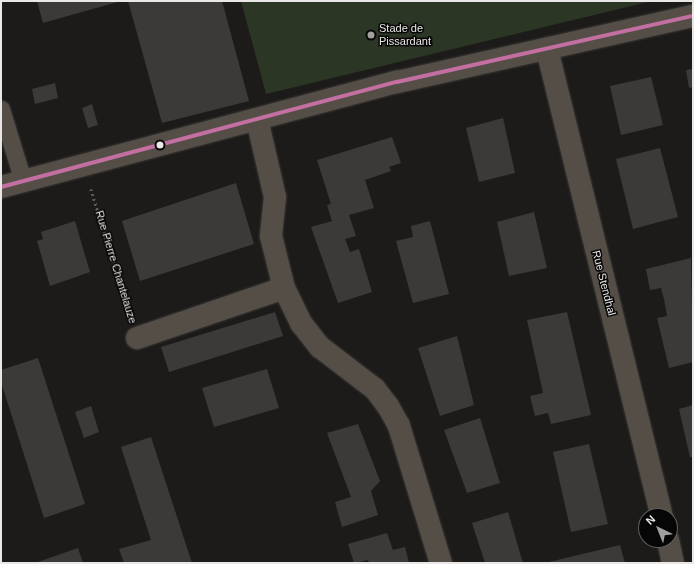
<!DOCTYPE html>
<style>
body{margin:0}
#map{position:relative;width:694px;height:564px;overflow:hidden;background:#1c1b1a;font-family:Arial,sans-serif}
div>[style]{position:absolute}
.green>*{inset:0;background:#2c3624}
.building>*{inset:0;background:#3b3a39}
.path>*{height:2.5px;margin-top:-1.25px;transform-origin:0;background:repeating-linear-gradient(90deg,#605c56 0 2px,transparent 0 5px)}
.roads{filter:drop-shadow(0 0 1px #393837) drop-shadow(0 0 1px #393837)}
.service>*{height:17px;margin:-8.5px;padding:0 8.5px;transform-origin:8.5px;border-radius:8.5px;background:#544e46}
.minor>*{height:22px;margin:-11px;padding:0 11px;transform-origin:11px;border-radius:11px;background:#544e46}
.bus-1>*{height:4px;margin:-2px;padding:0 2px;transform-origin:2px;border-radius:2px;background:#c36fa2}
.dots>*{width:11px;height:11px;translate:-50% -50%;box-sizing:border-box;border:2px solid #070606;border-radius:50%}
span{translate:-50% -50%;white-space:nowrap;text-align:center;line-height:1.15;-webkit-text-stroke:3px #070606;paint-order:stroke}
.poi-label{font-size:11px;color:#e9e8e6}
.left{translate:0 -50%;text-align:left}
.street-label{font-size:11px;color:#e9e8e6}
.frame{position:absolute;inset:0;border:2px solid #e9e8e6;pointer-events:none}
.north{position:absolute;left:638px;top:508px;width:40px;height:40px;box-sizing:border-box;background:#070606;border:1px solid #616060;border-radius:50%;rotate:317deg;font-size:11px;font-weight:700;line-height:16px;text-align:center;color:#e9e8e6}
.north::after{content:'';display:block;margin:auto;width:14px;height:18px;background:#a1a09f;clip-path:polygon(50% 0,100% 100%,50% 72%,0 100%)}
</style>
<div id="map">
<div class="green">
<div style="clip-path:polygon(241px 1px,652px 1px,266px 94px)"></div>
</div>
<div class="building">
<div style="clip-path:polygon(37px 1px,121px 1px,43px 23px)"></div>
<div style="clip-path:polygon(128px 1px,222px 1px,249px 101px,162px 123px)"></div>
<div style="clip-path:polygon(693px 69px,693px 87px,689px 88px,686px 70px)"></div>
<div style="clip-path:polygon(651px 77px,663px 125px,621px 135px,610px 86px)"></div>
<div style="clip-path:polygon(55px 83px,58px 98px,35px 104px,32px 89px)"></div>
<div style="clip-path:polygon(92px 104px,98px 125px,88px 128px,82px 108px)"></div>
<div style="clip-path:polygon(503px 118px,515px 173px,479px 182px,466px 128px)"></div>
<div style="clip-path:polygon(392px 137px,401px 163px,389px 167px,391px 171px,365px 180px,374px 208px,349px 215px,356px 236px,345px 239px,350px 252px,359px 249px,372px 292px,338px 303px,311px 227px,332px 221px,327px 205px,331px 204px,317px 160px)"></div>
<div style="clip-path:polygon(660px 148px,678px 217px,633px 229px,616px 159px)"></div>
<div style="clip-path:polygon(236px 183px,254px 244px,140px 281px,122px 221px)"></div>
<div style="clip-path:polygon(534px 212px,547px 268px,509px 276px,497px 222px)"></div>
<div style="clip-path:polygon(75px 221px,90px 272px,50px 286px,37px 241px,43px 239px,41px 232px)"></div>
<div style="clip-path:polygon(430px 221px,449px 294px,413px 303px,396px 241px,413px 237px,411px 226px)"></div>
<div style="clip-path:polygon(691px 258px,693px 362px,669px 368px,657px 318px,667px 316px,664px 299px,661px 288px,650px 290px,646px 269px)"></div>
<div style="clip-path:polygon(275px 312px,283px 336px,169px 372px,161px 347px)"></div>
<div style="clip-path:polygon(567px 312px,591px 415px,551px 424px,548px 413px,535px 416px,530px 396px,543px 393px,527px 320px)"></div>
<div style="clip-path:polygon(457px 336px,474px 405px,440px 416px,418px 348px)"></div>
<div style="clip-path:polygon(38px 358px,85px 504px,44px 518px,1px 382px,1px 370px)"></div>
<div style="clip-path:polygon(267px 369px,279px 408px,214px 427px,202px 388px)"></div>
<div style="clip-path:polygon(693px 405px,693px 457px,690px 457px,679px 409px)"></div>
<div style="clip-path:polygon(91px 406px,99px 432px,84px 438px,75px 412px)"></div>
<div style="clip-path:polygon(480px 418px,500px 483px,467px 493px,444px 430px)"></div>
<div style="clip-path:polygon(358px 424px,380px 481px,371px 491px,378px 515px,342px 527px,335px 502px,351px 497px,327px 433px)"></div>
<div style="clip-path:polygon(151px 437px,192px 563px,124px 563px,119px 549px,151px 540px,121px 447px)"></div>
<div style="clip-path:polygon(589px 444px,608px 524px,571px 532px,553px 452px)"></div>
<div style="clip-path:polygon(508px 512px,523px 563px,485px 563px,472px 523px)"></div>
<div style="clip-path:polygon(387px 533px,393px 550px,405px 547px,409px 563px,369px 563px,368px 560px,354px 563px,348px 544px)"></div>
<div style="clip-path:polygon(620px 545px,625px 563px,549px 563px,549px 562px)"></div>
<div style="clip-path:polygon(78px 548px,83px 563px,35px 563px)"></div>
</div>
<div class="path">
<div style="left:91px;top:189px;width:132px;rotate:72.8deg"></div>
</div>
<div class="roads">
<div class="service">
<div style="left:1px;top:109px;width:75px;rotate:73deg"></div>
</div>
<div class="minor">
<div style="left:547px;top:49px;width:481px;rotate:76.2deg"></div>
<div style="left:257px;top:119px;width:80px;rotate:77deg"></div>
<div style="left:275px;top:197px;width:39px;rotate:96deg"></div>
<div style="left:271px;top:236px;width:54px;rotate:76deg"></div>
<div style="left:284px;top:288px;width:39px;rotate:64deg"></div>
<div style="left:301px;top:323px;width:31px;rotate:52deg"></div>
<div style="left:320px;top:347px;width:69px;rotate:37.4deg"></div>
<div style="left:375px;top:389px;width:21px;rotate:53deg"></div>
<div style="left:388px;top:406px;width:23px;rotate:61deg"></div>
<div style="left:399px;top:426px;width:143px;rotate:73deg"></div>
<div style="left:1px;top:187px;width:410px;rotate:-14.9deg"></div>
<div style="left:397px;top:82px;width:303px;rotate:-12.6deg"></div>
<div style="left:137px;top:338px;width:155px;rotate:-18.8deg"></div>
<div style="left:668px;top:540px;width:24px;rotate:78deg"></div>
</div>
</div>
<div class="bus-1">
<div style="left:1px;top:187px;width:410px;rotate:-14.9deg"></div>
<div style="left:397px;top:82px;width:303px;rotate:-12.6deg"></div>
</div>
<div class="dots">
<div style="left:371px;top:35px;background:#a1a09f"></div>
<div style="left:160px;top:145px;background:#e9e8e6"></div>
</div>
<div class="poi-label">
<span class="left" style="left:379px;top:35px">Stade de<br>Pissardant</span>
</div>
<div class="street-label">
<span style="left:116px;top:267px;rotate:73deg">Rue Pierre Chantelauze</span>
<span style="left:604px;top:283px;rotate:76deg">Rue Stendhal</span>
</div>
<div class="frame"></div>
<div class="north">N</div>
</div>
